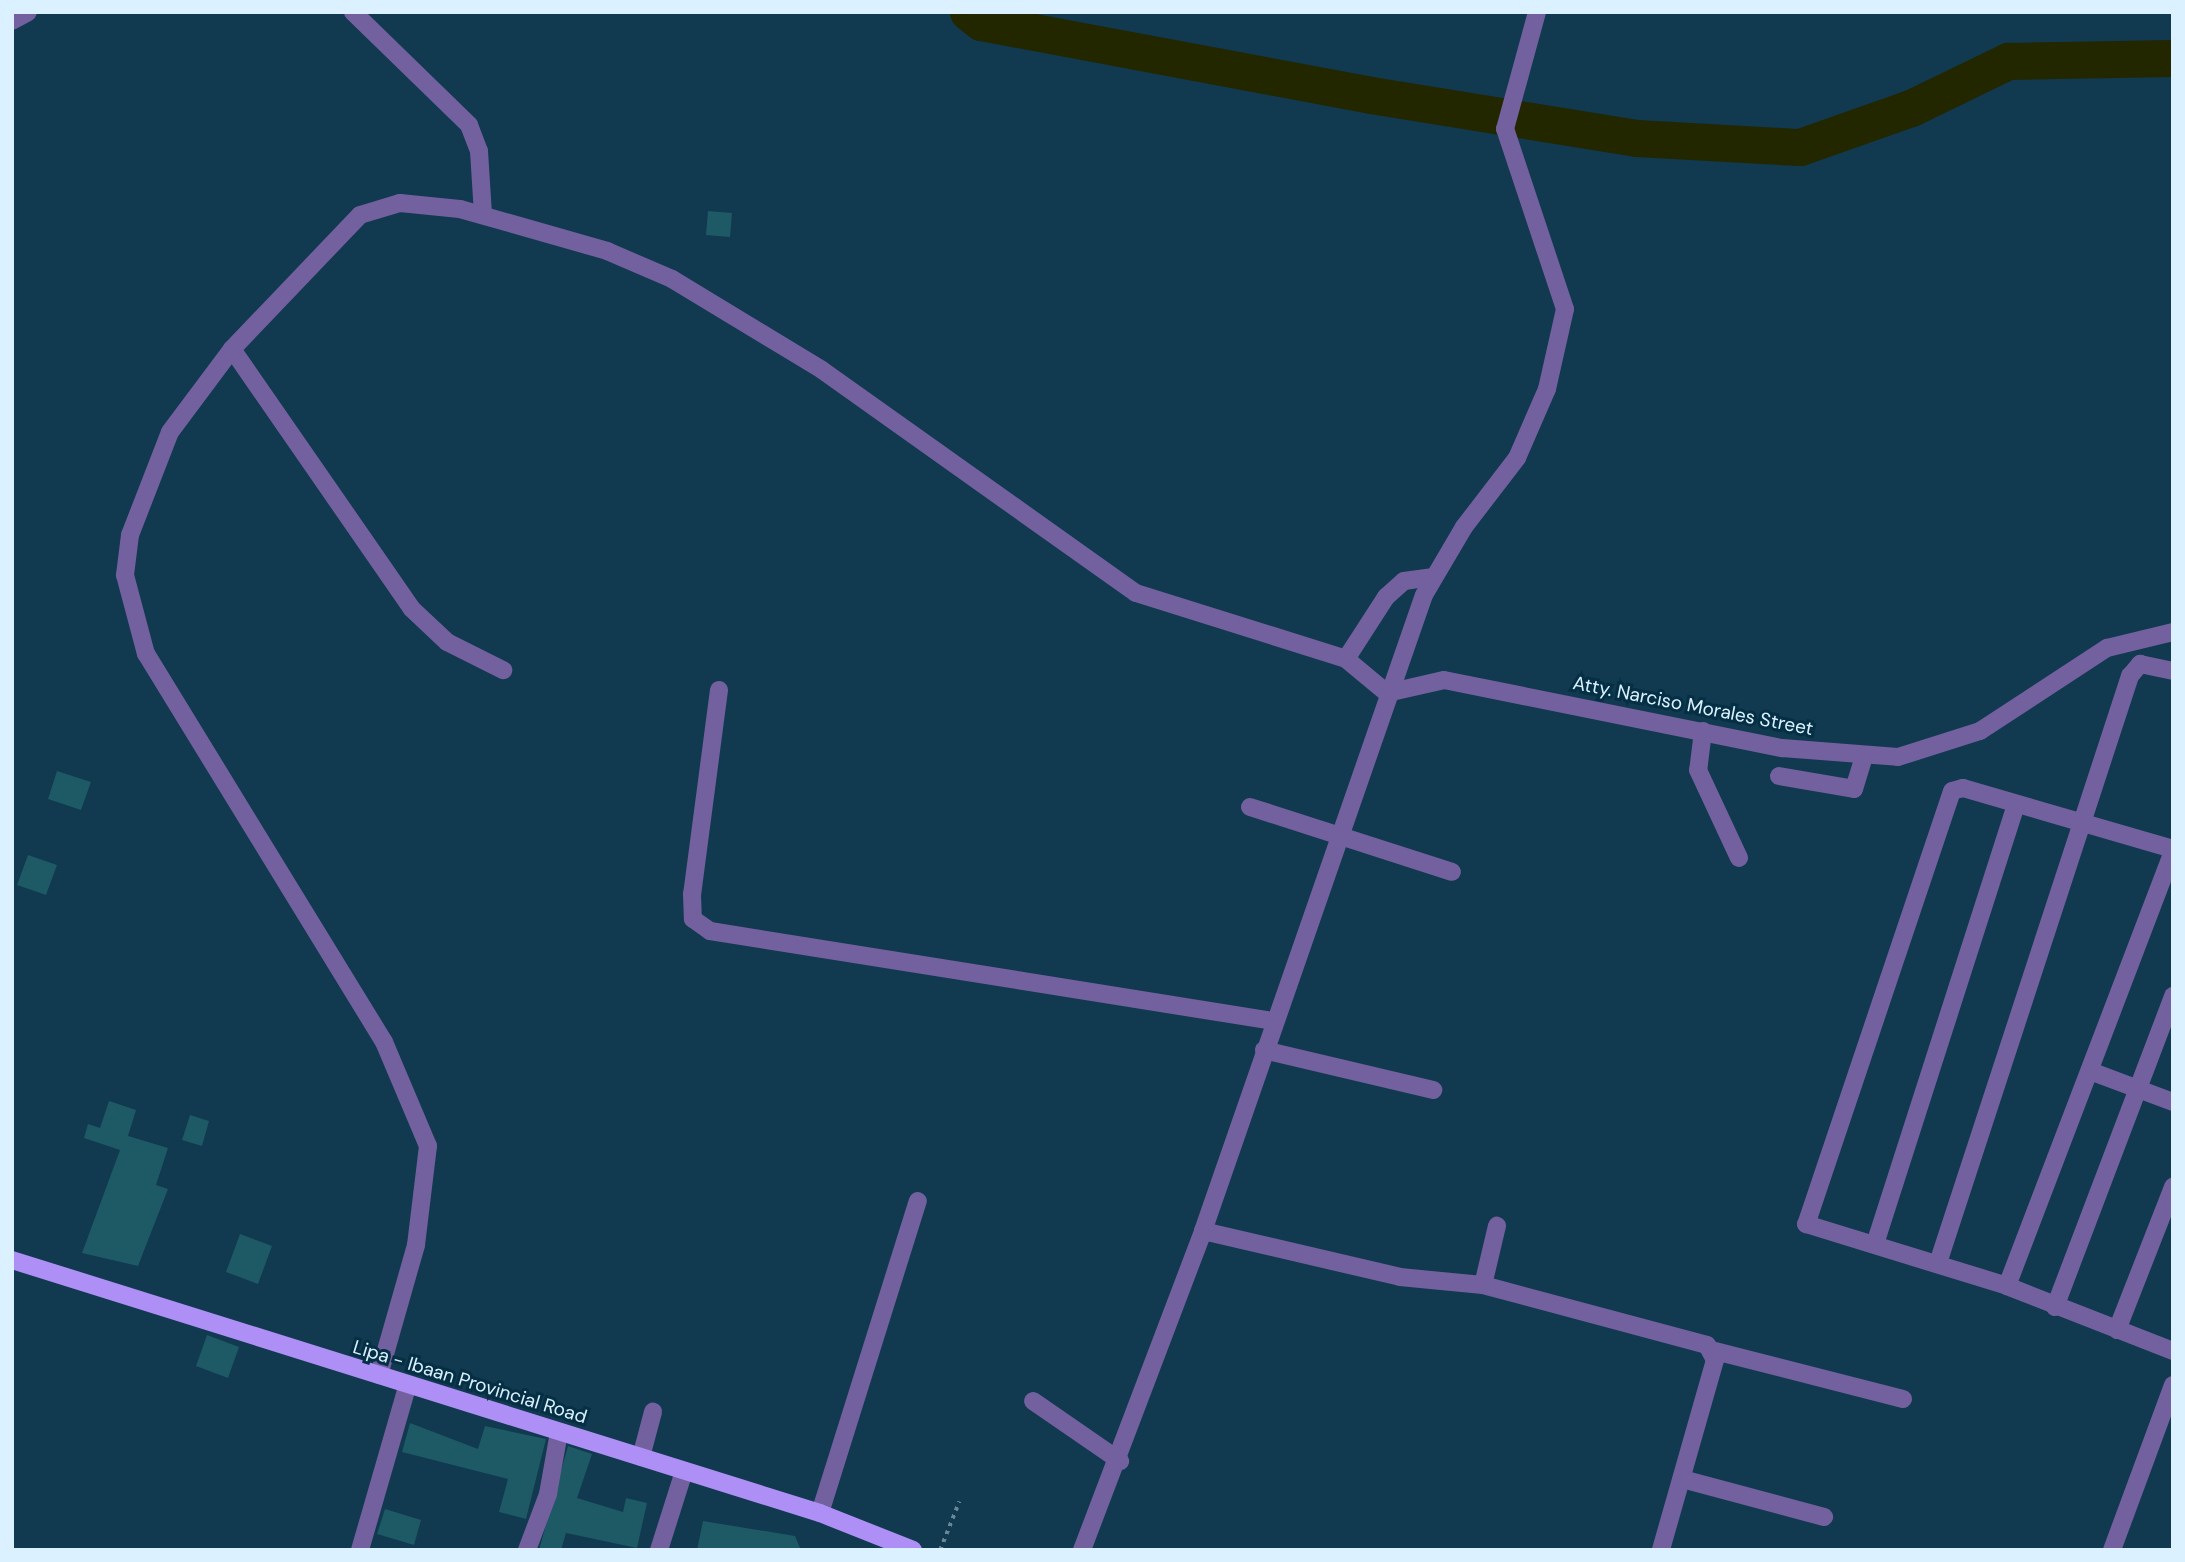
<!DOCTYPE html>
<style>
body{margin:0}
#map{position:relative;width:2185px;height:1562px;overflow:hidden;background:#11394f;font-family:"DM Sans",sans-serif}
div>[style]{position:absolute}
.river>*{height:37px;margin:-18.5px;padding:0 18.5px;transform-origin:18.5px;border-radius:18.5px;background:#222700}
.building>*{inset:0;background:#1e5966}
.path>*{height:3.5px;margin-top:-1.75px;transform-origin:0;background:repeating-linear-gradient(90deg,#68889a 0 3.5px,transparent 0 8.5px)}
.minor>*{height:18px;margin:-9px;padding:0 9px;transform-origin:9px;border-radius:9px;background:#73609f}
.major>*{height:18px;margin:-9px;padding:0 9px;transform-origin:9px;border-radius:9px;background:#ad8ff5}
span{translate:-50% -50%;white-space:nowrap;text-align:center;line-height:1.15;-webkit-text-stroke:6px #042f44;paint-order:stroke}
.street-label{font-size:19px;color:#dcf1ff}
.frame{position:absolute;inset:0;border:14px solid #dcf1ff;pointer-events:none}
</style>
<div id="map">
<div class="river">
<div style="left:968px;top:12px;width:16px;rotate:38deg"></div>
<div style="left:981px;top:22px;width:397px;rotate:10.6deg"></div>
<div style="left:1371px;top:95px;width:269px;rotate:9.2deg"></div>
<div style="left:1637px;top:138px;width:163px;rotate:3.2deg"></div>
<div style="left:1800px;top:147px;width:118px;rotate:-19.4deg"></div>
<div style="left:1911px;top:108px;width:108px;rotate:-25.9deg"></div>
<div style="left:2008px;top:61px;width:165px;rotate:-1deg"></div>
</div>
<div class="building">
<div style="clip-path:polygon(708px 211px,732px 213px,730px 237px,706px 235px)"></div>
<div style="clip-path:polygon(57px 771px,91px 782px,81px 810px,48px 799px)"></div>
<div style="clip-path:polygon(28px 855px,57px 865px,46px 895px,17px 885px)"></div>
<div style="clip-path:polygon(109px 1101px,136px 1110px,128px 1136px,168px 1148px,156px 1185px,168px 1189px,138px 1266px,82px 1253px,120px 1150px,84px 1138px,88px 1124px,100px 1128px)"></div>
<div style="clip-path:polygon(190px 1115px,209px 1121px,202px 1146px,182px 1140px)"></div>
<div style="clip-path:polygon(240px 1234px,272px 1246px,258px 1284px,226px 1272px)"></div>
<div style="clip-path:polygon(207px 1335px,239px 1347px,228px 1378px,196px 1366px)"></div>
<div style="clip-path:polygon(410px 1423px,478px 1449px,485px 1426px,546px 1439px,526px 1519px,499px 1512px,508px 1479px,402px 1452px)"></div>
<div style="clip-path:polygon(568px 1446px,592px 1454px,577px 1498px,623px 1512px,626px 1498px,647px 1503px,637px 1548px,566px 1533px,561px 1550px,539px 1550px)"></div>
<div style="clip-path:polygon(385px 1509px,421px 1520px,414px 1545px,377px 1534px)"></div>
<div style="clip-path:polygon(703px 1521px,795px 1536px,801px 1550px,697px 1550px)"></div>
</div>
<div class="path">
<div style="left:940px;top:1550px;width:52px;rotate:-68.4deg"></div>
</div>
<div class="minor">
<div style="left:353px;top:12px;width:162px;rotate:44.2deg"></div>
<div style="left:469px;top:125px;width:28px;rotate:69deg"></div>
<div style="left:479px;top:151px;width:64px;rotate:86.4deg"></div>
<div style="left:12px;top:21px;width:18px;rotate:-29deg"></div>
<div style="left:232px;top:349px;width:316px;rotate:55.3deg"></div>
<div style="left:412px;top:609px;width:48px;rotate:43.3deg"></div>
<div style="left:447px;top:642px;width:63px;rotate:26.6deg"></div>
<div style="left:1346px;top:659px;width:74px;rotate:-57.2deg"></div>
<div style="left:1386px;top:597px;width:24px;rotate:-42deg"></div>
<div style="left:1404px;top:581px;width:30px;rotate:-8deg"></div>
<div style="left:719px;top:690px;width:206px;rotate:97.5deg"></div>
<div style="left:692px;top:894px;width:25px;rotate:88deg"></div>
<div style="left:693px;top:919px;width:21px;rotate:35deg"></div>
<div style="left:710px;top:931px;width:570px;rotate:9.08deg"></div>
<div style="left:1387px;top:693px;width:58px;rotate:-12.8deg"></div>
<div style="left:1444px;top:680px;width:345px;rotate:11.4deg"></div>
<div style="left:1782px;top:748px;width:116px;rotate:4.4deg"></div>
<div style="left:1898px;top:757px;width:86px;rotate:-17.6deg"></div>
<div style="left:1980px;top:731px;width:152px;rotate:-33.2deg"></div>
<div style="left:2107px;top:648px;width:68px;rotate:-13.6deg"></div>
<div style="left:1703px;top:731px;width:39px;rotate:97deg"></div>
<div style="left:1698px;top:770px;width:97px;rotate:65deg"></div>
<div style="left:1779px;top:776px;width:76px;rotate:9.8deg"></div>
<div style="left:1854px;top:789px;width:34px;rotate:-73deg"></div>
<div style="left:1250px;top:807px;width:212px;rotate:17.8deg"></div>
<div style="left:2173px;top:849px;width:219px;rotate:-163.8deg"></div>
<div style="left:1963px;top:788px;width:11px;rotate:165deg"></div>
<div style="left:1952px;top:791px;width:457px;rotate:108.6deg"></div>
<div style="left:1806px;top:1224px;width:210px;rotate:17.1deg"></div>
<div style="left:2007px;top:1286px;width:178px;rotate:21.4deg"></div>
<div style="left:1264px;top:1050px;width:174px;rotate:13.3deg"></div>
<div style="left:2090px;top:1071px;width:89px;rotate:20.5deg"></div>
<div style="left:1203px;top:1231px;width:202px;rotate:13.1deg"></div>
<div style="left:1400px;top:1277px;width:83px;rotate:5.5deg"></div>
<div style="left:1483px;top:1285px;width:232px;rotate:15deg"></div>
<div style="left:1707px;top:1345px;width:17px;rotate:62deg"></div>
<div style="left:1715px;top:1360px;width:198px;rotate:105.9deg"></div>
<div style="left:1875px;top:1244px;width:462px;rotate:-72.2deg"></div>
<div style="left:1938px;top:1263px;width:618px;rotate:-71.89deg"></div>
<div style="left:2130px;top:676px;width:16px;rotate:-50deg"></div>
<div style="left:2140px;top:664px;width:34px;rotate:12deg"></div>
<div style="left:1483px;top:1285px;width:61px;rotate:-76.7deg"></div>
<div style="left:2007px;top:1286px;width:466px;rotate:-69.1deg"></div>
<div style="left:2055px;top:1307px;width:333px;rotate:-69.2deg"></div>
<div style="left:2117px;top:1330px;width:154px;rotate:-68.6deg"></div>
<div style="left:1715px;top:1351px;width:194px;rotate:14.3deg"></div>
<div style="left:379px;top:1375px;width:135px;rotate:-74.1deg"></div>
<div style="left:416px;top:1245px;width:100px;rotate:-83.1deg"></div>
<div style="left:428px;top:1146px;width:113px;rotate:-112.9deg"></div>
<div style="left:384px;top:1042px;width:455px;rotate:-121.5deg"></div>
<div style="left:146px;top:654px;width:82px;rotate:-104.9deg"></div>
<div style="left:125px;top:575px;width:40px;rotate:-82.9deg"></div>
<div style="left:130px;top:535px;width:110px;rotate:-68.8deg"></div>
<div style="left:170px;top:432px;width:104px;rotate:-53.2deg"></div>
<div style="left:232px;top:349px;width:185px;rotate:-46.3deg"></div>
<div style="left:360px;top:215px;width:42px;rotate:-16.7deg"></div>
<div style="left:400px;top:203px;width:60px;rotate:5.7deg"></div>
<div style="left:460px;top:209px;width:153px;rotate:15.9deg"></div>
<div style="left:607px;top:251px;width:71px;rotate:23.3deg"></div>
<div style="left:672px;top:279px;width:175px;rotate:31.2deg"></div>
<div style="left:822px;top:370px;width:385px;rotate:35.4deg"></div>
<div style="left:1136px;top:593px;width:220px;rotate:17.4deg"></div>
<div style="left:1346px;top:659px;width:53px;rotate:39.7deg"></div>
<div style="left:1033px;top:1401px;width:106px;rotate:34.6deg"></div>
<div style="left:641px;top:1457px;width:47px;rotate:-75.1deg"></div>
<div style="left:1686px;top:1480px;width:143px;rotate:15deg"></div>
<div style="left:820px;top:1513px;width:327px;rotate:-72.6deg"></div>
<div style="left:360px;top:1550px;width:170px;rotate:-73.9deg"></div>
<div style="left:527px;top:1550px;width:60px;rotate:-69.4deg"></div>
<div style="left:548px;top:1494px;width:63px;rotate:-79.9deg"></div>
<div style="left:659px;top:1550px;width:83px;rotate:-72.4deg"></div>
<div style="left:1082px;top:1550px;width:341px;rotate:-69.2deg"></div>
<div style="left:1203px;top:1231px;width:673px;rotate:-70.84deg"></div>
<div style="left:1424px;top:595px;width:79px;rotate:-59.5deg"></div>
<div style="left:1464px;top:527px;width:87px;rotate:-52.5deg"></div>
<div style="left:1517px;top:458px;width:75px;rotate:-66.5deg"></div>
<div style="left:1547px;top:389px;width:82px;rotate:-77.3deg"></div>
<div style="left:1565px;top:309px;width:190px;rotate:-108.4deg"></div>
<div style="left:1505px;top:129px;width:121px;rotate:-74.7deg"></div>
<div style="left:2112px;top:1550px;width:176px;rotate:-69.7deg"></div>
</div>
<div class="major">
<div style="left:12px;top:1260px;width:847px;rotate:17.39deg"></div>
<div style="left:820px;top:1513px;width:100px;rotate:21.7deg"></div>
</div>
<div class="street-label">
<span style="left:1693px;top:706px;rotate:11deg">Atty. Narciso Morales Street</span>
<span style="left:470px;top:1382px;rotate:17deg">Lipa - Ibaan Provincial Road</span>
</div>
<div class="frame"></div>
</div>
